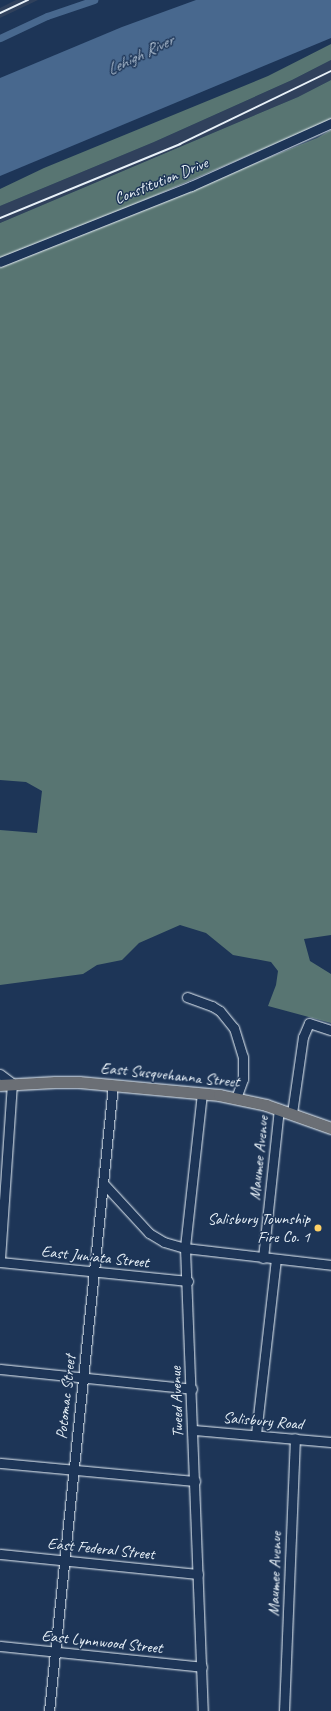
<!DOCTYPE html>
<style>
body{margin:0}
#map{position:relative;width:331px;height:1711px;overflow:hidden;background:#1d3557;font-family:Caveat,sans-serif}
div>[style]{position:absolute}
.built>*{inset:0;background:#30415c}
.green>*{inset:0;background:#587572}
.water>*{inset:0;background:#48688e}
.canal>*{height:7px;margin:-3.5px;padding:0 3.5px;transform-origin:3.5px;border-radius:3.5px;background:#48688e}
.roads{filter:drop-shadow(0 0 1px #e8f1f8) drop-shadow(0 0 1px #e8f1f8)}
.minor>*{height:9px;margin:-4.5px;padding:0 4.5px;transform-origin:4.5px;border-radius:4.5px;background:#1d3557}
.major>*{height:11px;margin:-5.5px;padding:0 5.5px;transform-origin:5.5px;border-radius:5.5px;background:#6b6f75}
.rail>*{height:2px;margin:-1px;padding:0 1px;transform-origin:1px;border-radius:1px;background:#e8f1f8}
.dots>*{width:11px;height:11px;translate:-50% -50%;box-sizing:border-box;border:2px solid #1d3557;border-radius:50%}
span{translate:-50% -50%;white-space:nowrap;text-align:center;line-height:1.15;-webkit-text-stroke:3px #1d3557;paint-order:stroke}
.street-label{font-size:16px;color:#e8f1f8}
.poi-label{font-size:16px;color:#e8f1f8}
.right{translate:-100% -50%;text-align:right}
.water-label{font-size:17px;color:#b0c1d3;font-style:italic}
</style>
<div id="map">
<div class="built">
<div style="clip-path:polygon(16px 0,38px 0,0 18px,0 8px)"></div>
<div style="clip-path:polygon(331px 60px,331px 80px,298px 97px,0 223px,0 206px,154px 142px,292px 80px)"></div>
</div>
<div class="green">
<div style="clip-path:polygon(331px 44px,331px 60px,292px 80px,154px 142px,0 206px,0 189px,44px 168px,268px 76px)"></div>
<div style="clip-path:polygon(331px 80px,331px 120px,126px 208px,0 259px,0 223px,298px 97px)"></div>
<div style="clip-path:polygon(331px 130px,331px 935px,304px 939px,310px 961px,331px 974px,331px 1023px,268px 1006px,276px 985px,278px 971px,271px 962px,233px 955px,206px 933px,180px 925px,139px 943px,122px 960px,97px 965px,83px 974px,0 985px,0 830px,37px 833px,42px 791px,26px 782px,0 780px,0 266px,317px 138px)"></div>
</div>
<div class="water">
<div style="clip-path:polygon(196px 0,331px 0,331px 38px,0 176px,0 78px,122px 27px)"></div>
</div>
<div class="canal">
<div style="left:0;top:38px;width:52px;rotate:-25.1deg"></div>
<div style="left:47px;top:16px;width:50px;rotate:-18.8deg"></div>
</div>
<div class="roads">
<div class="minor">
<div style="left:0;top:262px;width:206px;rotate:-21.7deg"></div>
<div style="left:191px;top:186px;width:154px;rotate:-24.2deg"></div>
<div style="left:187px;top:997px;width:27px;rotate:20deg"></div>
<div style="left:212px;top:1006px;width:9px;rotate:32deg"></div>
<div style="left:220px;top:1011px;width:22px;rotate:51deg"></div>
<div style="left:234px;top:1028px;width:30px;rotate:73deg"></div>
<div style="left:243px;top:1057px;width:22px;rotate:90deg"></div>
<div style="left:243px;top:1079px;width:20px;rotate:110deg"></div>
<div style="left:0;top:1074px;width:15px;rotate:37deg"></div>
<div style="left:12px;top:1083px;width:176px;rotate:93.9deg"></div>
<div style="left:202px;top:1093px;width:156px;rotate:96.3deg"></div>
<div style="left:185px;top:1248px;width:463px;rotate:87.8deg"></div>
<div style="left:292px;top:1113px;width:77px;rotate:-81.8deg"></div>
<div style="left:303px;top:1037px;width:15px;rotate:-67deg"></div>
<div style="left:309px;top:1023px;width:23px;rotate:18deg"></div>
<div style="left:103px;top:1183px;width:68px;rotate:47.4deg"></div>
<div style="left:149px;top:1233px;width:17px;rotate:31deg"></div>
<div style="left:164px;top:1242px;width:22px;rotate:16deg"></div>
<div style="left:185px;top:1248px;width:147px;rotate:6.6deg"></div>
<div style="left:263px;top:1258px;width:150px;rotate:-83.9deg"></div>
<div style="left:0;top:1262px;width:189px;rotate:5.8deg"></div>
<div style="left:0;top:1369px;width:193px;rotate:5.9deg"></div>
<div style="left:193px;top:1430px;width:139px;rotate:5deg"></div>
<div style="left:256px;top:1434px;width:176px;rotate:-83.5deg"></div>
<div style="left:0;top:1463px;width:196px;rotate:5.3deg"></div>
<div style="left:0;top:1554px;width:199px;rotate:5.8deg"></div>
<div style="left:0;top:1646px;width:203px;rotate:5.9deg"></div>
<div style="left:49px;top:1711px;width:629px;rotate:-84.16deg"></div>
<div style="left:284px;top:1711px;width:273px;rotate:-87.7deg"></div>
</div>
<div class="major">
<div style="left:0;top:1085px;width:55px;rotate:-3.1deg"></div>
<div style="left:55px;top:1082px;width:24px"></div>
<div style="left:79px;top:1082px;width:141px;rotate:5.3deg"></div>
<div style="left:219px;top:1095px;width:48px;rotate:12deg"></div>
<div style="left:266px;top:1105px;width:69px;rotate:19.5deg"></div>
</div>
</div>
<div class="rail">
<div style="left:0;top:13px;width:31px;rotate:-25deg"></div>
<div style="left:0;top:218px;width:195px;rotate:-22.3deg"></div>
<div style="left:180px;top:144px;width:168px;rotate:-25.8deg"></div>
</div>
<div class="dots">
<div style="left:318px;top:1228px;background:#ffd166"></div>
</div>
<div class="street-label">
<span style="left:161px;top:181px;rotate:-22deg">Constitution Drive</span>
<span style="left:170px;top:1075px;rotate:6deg">East Susquehanna Street</span>
<span style="left:259px;top:1158px;rotate:-84deg">Maumee Avenue</span>
<span style="left:95px;top:1257px;rotate:6deg">East Juniata Street</span>
<span style="left:66px;top:1397px;rotate:-84deg">Potomac Street</span>
<span style="left:177px;top:1402px;rotate:-92deg">Tweed Avenue</span>
<span style="left:263px;top:1421px;rotate:5deg">Salisbury Road</span>
<span style="left:101px;top:1549px;rotate:6deg">East Federal Street</span>
<span style="left:275px;top:1574px;rotate:-88deg">Maumee Avenue</span>
<span style="left:102px;top:1642px;rotate:6deg">East Lynnwood Street</span>
</div>
<div class="poi-label">
<span class="right" style="left:310px;top:1228px">Salisbury Township<br>Fire Co. 1</span>
</div>
<div class="water-label">
<span style="left:140px;top:55px;rotate:-26deg">Lehigh River</span>
</div>
</div>
